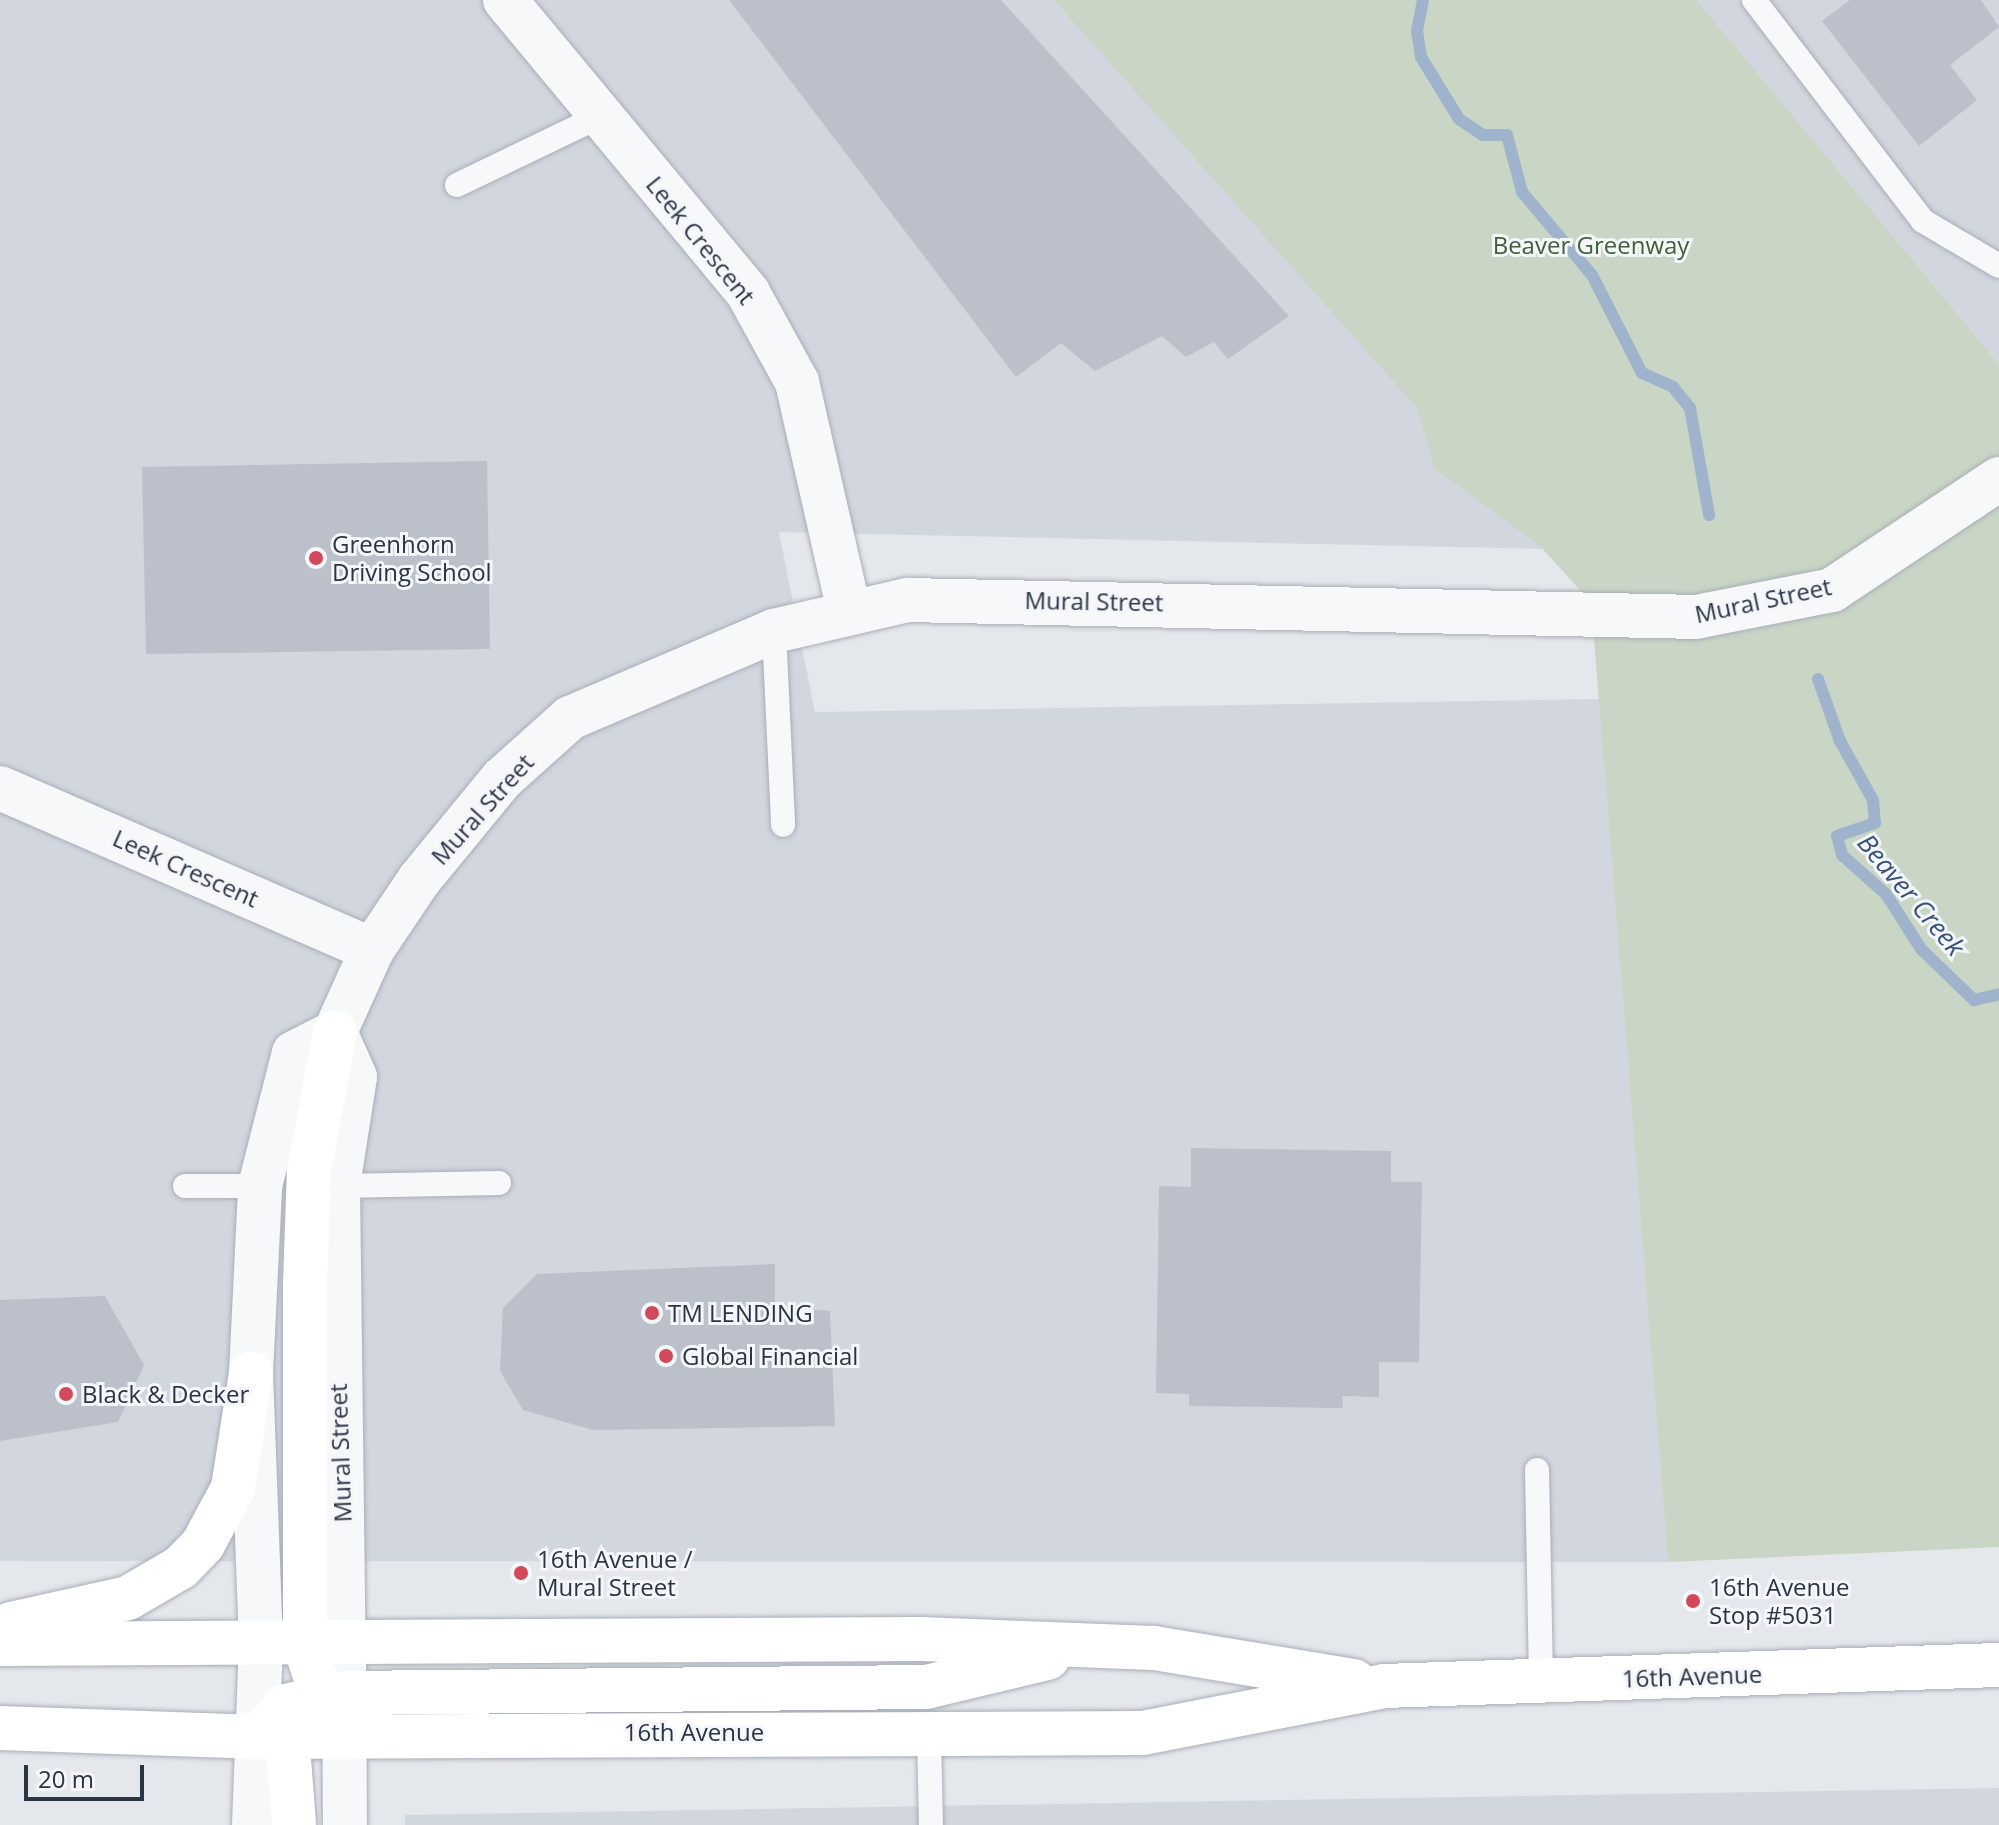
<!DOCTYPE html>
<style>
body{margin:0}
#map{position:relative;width:1999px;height:1825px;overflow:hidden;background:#e4e7ec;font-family:"Open Sans",sans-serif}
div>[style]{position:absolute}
.built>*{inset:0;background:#d2d6de}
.green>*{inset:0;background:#c9d6c5}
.stream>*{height:12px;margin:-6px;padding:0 6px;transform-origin:6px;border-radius:6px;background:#9fb4cc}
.building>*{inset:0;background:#bbc0ca}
.roads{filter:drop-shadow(0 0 2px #a9aeb7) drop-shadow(0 0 2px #a9aeb7)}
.service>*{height:24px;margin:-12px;padding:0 12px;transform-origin:12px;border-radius:12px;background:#f7f8fa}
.minor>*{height:44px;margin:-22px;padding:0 22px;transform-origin:22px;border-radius:22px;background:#f7f8fa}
.tertiary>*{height:44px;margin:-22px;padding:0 22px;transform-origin:22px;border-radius:22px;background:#f7f8fa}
.secondary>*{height:44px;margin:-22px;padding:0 22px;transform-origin:22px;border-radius:22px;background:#fff}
.dots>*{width:22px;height:22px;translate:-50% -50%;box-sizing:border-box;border:4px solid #f4f6f9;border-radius:50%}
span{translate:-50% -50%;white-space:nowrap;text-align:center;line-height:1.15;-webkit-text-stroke:6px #f4f6f9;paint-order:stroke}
.street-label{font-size:24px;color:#2b3445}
.park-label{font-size:24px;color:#3f6138}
.poi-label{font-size:24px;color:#2b3445}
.left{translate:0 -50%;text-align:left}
.water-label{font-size:26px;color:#34527a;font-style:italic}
.scale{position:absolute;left:24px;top:1765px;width:120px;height:36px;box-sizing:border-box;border:4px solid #2b3445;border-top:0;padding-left:10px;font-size:24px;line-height:28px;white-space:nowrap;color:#2b3445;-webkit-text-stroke:6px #f4f6f9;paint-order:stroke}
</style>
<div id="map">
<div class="built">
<div style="clip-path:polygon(0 0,1055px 0,1546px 549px,779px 532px,815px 712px,1599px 699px,1668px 1562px,0 1561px)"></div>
<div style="clip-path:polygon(1697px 0,1999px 0,1999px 364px)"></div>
<div style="clip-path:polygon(1999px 1788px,1999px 1825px,405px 1825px,405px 1815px)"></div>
</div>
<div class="green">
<div style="clip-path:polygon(1054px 0,1697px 0,1999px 364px,1999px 1547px,1668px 1562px,1591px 602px,1539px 545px,1435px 469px,1417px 408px)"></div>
</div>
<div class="stream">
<div style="left:1423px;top:0;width:32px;rotate:101deg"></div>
<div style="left:1417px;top:31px;width:26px;rotate:81deg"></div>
<div style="left:1421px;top:57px;width:73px;rotate:58.5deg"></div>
<div style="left:1459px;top:119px;width:29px;rotate:34deg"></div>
<div style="left:1483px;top:135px;width:24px"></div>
<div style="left:1507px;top:135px;width:59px;rotate:75.3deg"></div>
<div style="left:1522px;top:192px;width:109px;rotate:49.9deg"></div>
<div style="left:1592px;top:275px;width:110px;rotate:63deg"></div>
<div style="left:1642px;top:373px;width:34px;rotate:24deg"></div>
<div style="left:1673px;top:387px;width:27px;rotate:51deg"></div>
<div style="left:1690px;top:408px;width:109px;rotate:79.9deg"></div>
<div style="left:1818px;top:679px;width:66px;rotate:70.5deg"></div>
<div style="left:1840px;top:741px;width:68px;rotate:60.8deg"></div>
<div style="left:1873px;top:800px;width:23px;rotate:85deg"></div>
<div style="left:1875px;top:823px;width:40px;rotate:161.1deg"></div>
<div style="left:1837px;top:836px;width:20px;rotate:75deg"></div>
<div style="left:1842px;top:855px;width:59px;rotate:41.6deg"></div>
<div style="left:1886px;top:894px;width:65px;rotate:57.5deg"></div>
<div style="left:1921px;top:949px;width:74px;rotate:43.9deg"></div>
<div style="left:1974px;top:1000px;width:26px;rotate:-13deg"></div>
</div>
<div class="building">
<div style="clip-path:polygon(729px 0,1001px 0,1289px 316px,1228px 359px,1214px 342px,1186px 357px,1162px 336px,1095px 371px,1061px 343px,1016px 377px)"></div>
<div style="clip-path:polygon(1850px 0,1981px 0,1999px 27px,1950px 65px,1977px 100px,1919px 146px,1822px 21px)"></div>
<div style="clip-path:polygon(487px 461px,490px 649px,146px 654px,142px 467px)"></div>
<div style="clip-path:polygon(1191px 1148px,1391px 1151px,1391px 1182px,1422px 1182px,1419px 1362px,1379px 1362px,1379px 1397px,1342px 1396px,1343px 1408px,1189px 1406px,1189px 1394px,1156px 1393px,1159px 1186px,1191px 1187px)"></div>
<div style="clip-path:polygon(775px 1264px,775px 1307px,830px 1311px,835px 1426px,593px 1430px,523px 1410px,500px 1371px,503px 1308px,537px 1274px)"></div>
<div style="clip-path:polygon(105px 1296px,144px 1365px,118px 1422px,0 1441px,0 1300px)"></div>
</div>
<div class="roads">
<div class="service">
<div style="left:1754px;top:0;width:278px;rotate:52.6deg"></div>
<div style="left:1923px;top:221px;width:88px;rotate:30.6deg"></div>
<div style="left:457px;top:185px;width:157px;rotate:-25.7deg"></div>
<div style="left:774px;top:631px;width:194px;rotate:87.3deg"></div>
<div style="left:185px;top:1186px;width:75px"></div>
<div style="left:338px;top:1186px;width:161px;rotate:-1.1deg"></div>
<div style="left:1537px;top:1470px;width:211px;rotate:88.9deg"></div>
<div style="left:929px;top:1733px;width:92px;rotate:88.8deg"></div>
</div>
<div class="minor">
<div style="left:505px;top:0;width:381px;rotate:50.3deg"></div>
<div style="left:748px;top:293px;width:102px;rotate:61.2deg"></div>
<div style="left:797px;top:382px;width:234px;rotate:77.2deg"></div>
<div style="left:0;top:788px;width:406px;rotate:23.5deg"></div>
<div style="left:335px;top:1032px;width:49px;rotate:66deg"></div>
<div style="left:355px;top:1077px;width:110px;rotate:98.9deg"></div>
<div style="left:338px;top:1186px;width:460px;rotate:89.3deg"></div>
<div style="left:261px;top:1645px;width:272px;rotate:-92.1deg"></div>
<div style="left:251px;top:1373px;width:187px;rotate:-87.2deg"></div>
<div style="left:260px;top:1186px;width:137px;rotate:-75.7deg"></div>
<div style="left:294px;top:1053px;width:46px;rotate:-27.1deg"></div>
<div style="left:335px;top:1032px;width:90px;rotate:-65.7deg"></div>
<div style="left:372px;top:950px;width:84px;rotate:-56.1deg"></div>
<div style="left:419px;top:880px;width:131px;rotate:-50.6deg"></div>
<div style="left:502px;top:779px;width:91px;rotate:-41.9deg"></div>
<div style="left:570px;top:718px;width:222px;rotate:-23.1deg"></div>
<div style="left:774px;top:631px;width:137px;rotate:-13.1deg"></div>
<div style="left:907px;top:600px;width:789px;rotate:1.23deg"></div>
<div style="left:1696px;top:617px;width:139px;rotate:-11.2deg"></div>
<div style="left:1832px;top:590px;width:201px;rotate:-33.6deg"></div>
</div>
<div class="tertiary">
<div style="left:344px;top:1646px;width:179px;rotate:89.7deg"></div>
<div style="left:254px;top:1825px;width:180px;rotate:-87.8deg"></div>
</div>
<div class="secondary">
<div style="left:11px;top:1624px;width:120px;rotate:-12.5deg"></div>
<div style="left:128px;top:1598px;width:61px;rotate:-30.3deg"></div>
<div style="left:181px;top:1567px;width:32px;rotate:-46deg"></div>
<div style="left:203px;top:1544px;width:64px;rotate:-61.8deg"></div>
<div style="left:233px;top:1488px;width:116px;rotate:-81.1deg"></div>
<div style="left:0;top:1644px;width:921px;rotate:-0.31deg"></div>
<div style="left:921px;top:1639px;width:233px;rotate:2.2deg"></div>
<div style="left:1154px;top:1648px;width:203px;rotate:9.4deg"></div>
<div style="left:314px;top:1673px;width:28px;rotate:-108deg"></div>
<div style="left:305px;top:1646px;width:363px;rotate:-90deg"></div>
<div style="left:305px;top:1283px;width:112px;rotate:-88deg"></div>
<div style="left:309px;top:1171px;width:141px;rotate:-79.4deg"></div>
<div style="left:285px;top:1707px;width:118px;rotate:85.6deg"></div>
<div style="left:0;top:1728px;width:259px;rotate:2deg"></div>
<div style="left:259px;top:1737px;width:884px;rotate:-0.26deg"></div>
<div style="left:1143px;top:1733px;width:246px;rotate:-11deg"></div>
<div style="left:1384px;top:1686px;width:615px;rotate:-1.96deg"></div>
<div style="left:259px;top:1737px;width:40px;rotate:-50deg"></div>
<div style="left:285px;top:1706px;width:60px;rotate:-12.4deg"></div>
<div style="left:344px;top:1693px;width:582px;rotate:-0.59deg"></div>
<div style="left:926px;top:1687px;width:125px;rotate:-13.4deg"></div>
</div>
</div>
<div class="dots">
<div style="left:316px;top:558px;background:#d1495b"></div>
<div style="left:652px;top:1313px;background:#d1495b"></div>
<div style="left:666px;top:1356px;background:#d1495b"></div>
<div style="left:66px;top:1394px;background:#d1495b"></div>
<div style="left:521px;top:1573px;background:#d1495b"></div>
<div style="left:1693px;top:1601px;background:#d1495b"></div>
</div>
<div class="street-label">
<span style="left:701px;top:240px;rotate:51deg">Leek Crescent</span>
<span style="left:1763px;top:600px;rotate:-12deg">Mural Street</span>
<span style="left:1094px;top:601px;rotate:1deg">Mural Street</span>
<span style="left:482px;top:809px;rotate:-48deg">Mural Street</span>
<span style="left:186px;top:868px;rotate:24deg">Leek Crescent</span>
<span style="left:340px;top:1453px;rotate:-92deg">Mural Street</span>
<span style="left:1692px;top:1676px;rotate:-2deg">16th Avenue</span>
<span style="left:694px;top:1732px">16th Avenue</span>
</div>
<div class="park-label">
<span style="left:1591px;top:245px">Beaver Greenway</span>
</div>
<div class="poi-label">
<span class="left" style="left:332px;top:558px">Greenhorn<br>Driving School</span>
<span class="left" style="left:668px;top:1313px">TM LENDING</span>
<span class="left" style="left:682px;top:1356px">Global Financial</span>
<span class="left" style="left:82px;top:1394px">Black &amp; Decker</span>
<span class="left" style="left:537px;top:1573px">16th Avenue /<br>Mural Street</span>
<span class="left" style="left:1709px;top:1601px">16th Avenue<br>Stop #5031</span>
</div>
<div class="water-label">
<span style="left:1911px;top:895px;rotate:50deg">Beaver Creek</span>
</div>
<div class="scale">20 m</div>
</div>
